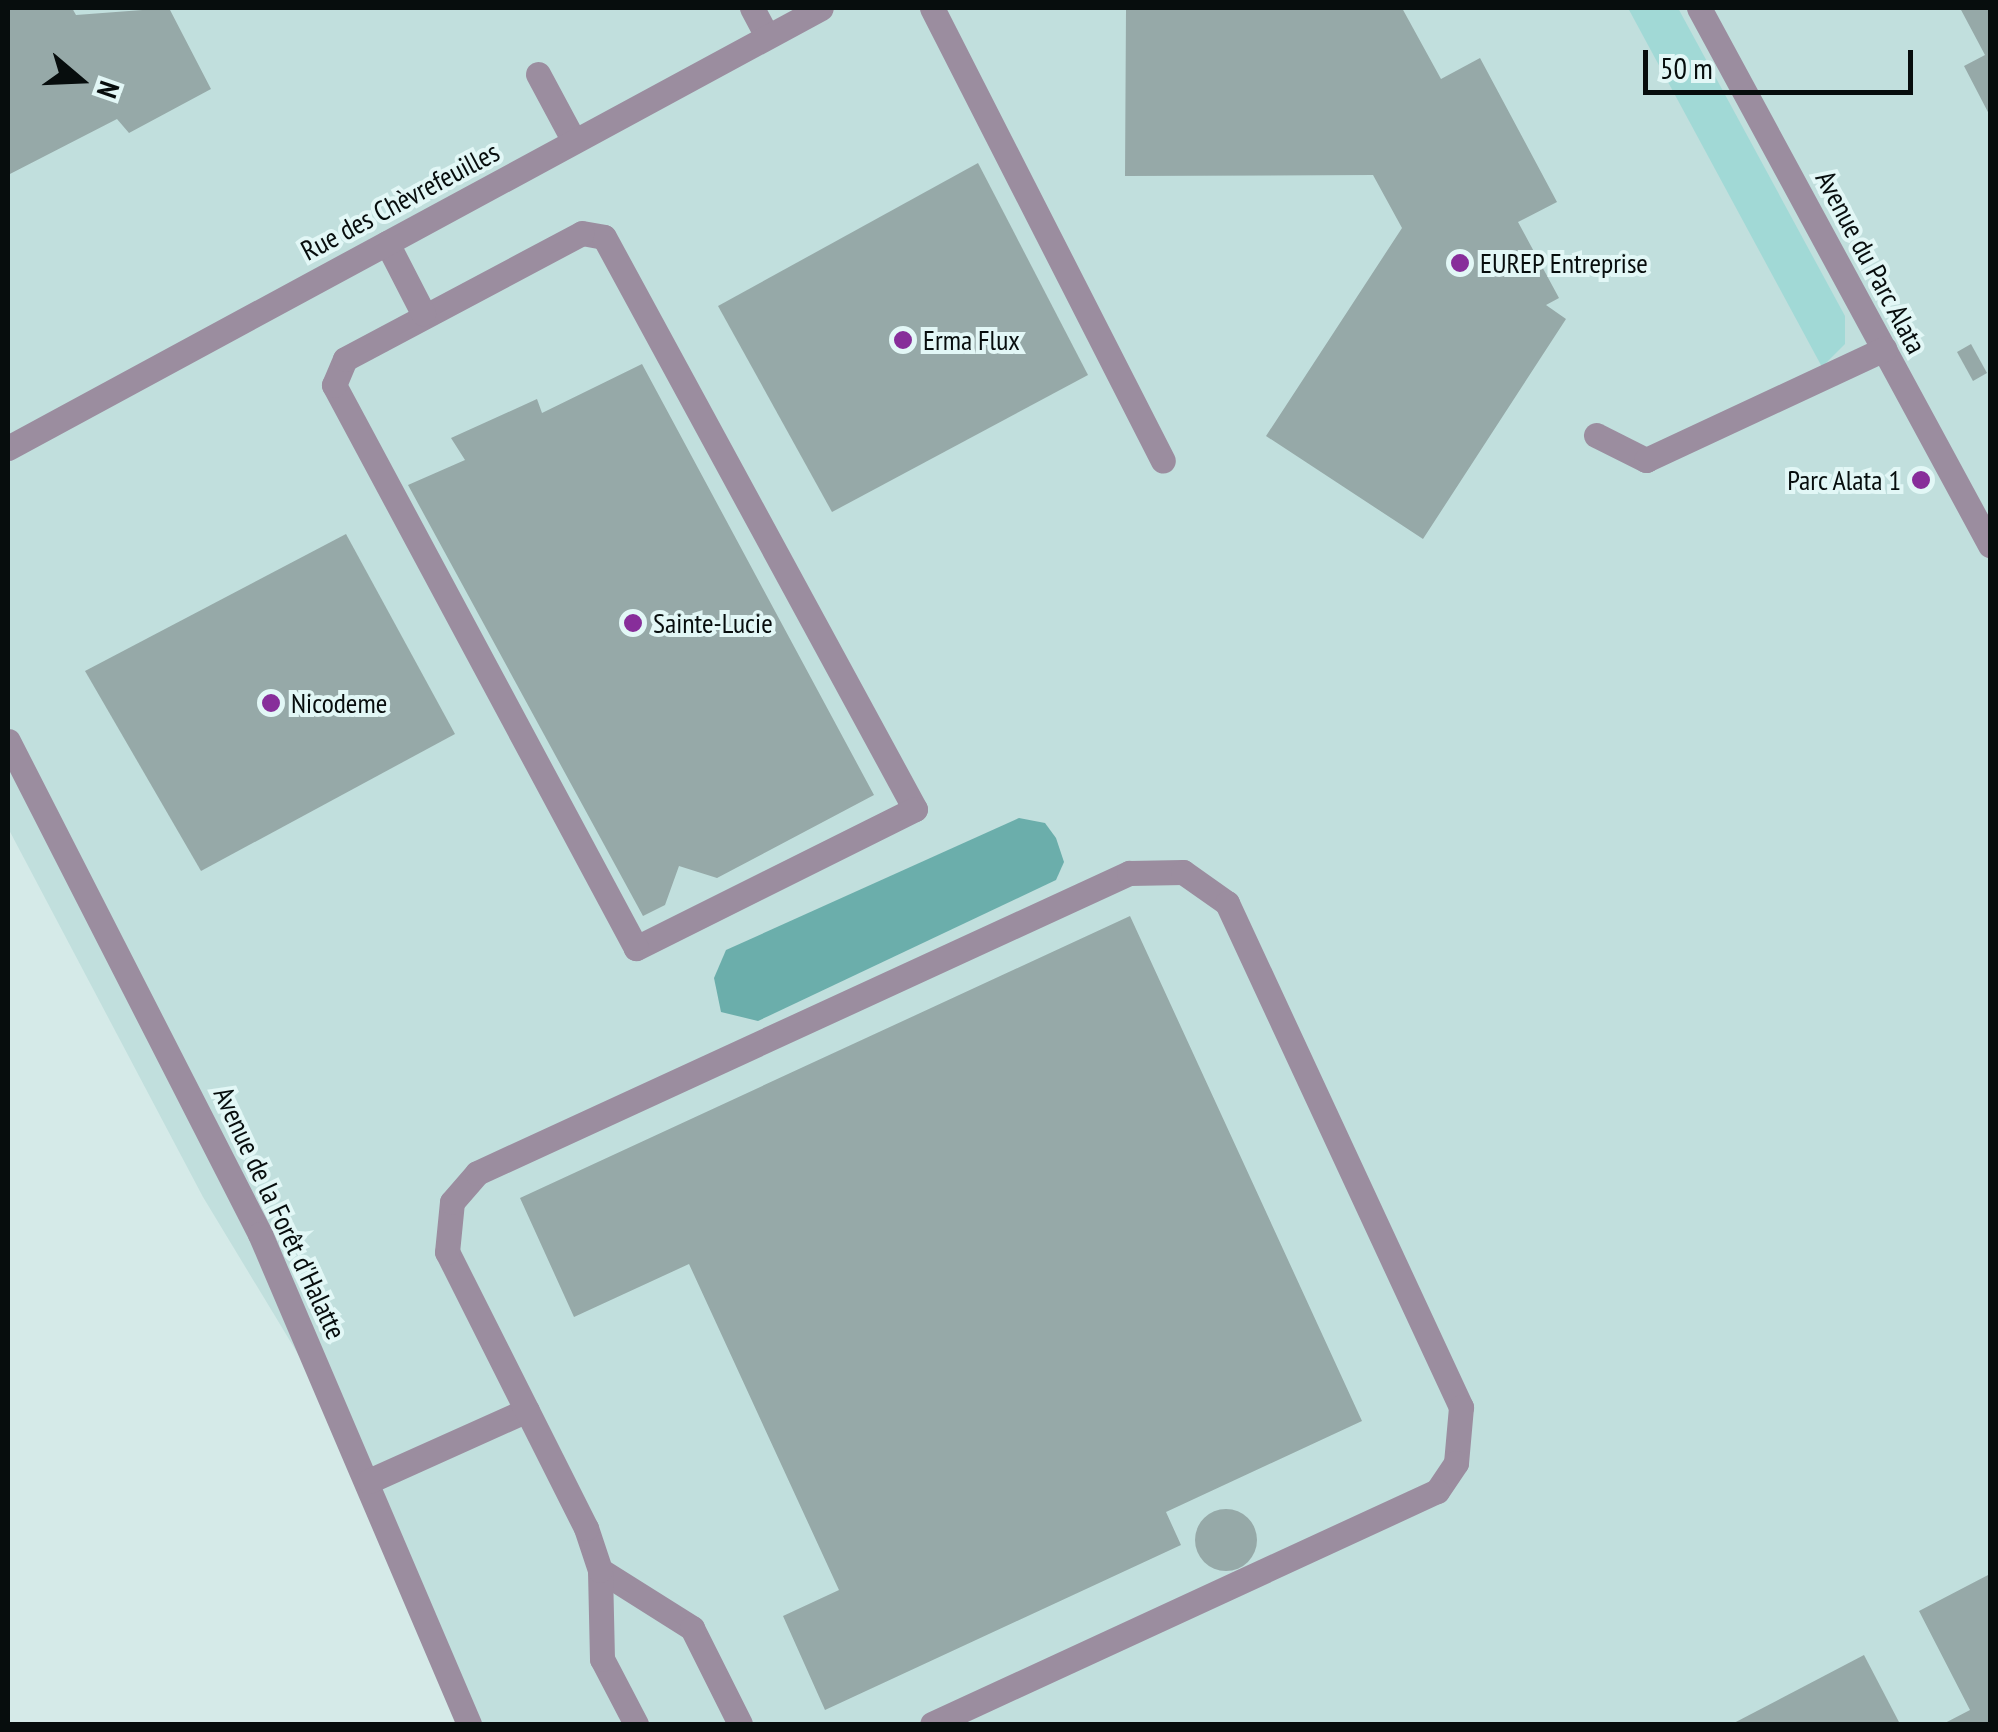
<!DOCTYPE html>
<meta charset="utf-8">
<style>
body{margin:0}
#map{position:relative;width:1998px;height:1732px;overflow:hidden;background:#d5eae8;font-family:"PT Sans Narrow",sans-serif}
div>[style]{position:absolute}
.built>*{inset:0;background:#c1dfdd}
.green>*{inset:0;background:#a1d9d6}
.water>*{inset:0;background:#6baeab}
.building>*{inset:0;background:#96a9a8}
.round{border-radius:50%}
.minor>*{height:25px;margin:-12.5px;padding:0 12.5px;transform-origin:12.5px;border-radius:12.5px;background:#9b8d9f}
.dots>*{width:28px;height:28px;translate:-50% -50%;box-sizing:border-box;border:5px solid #e2f7f6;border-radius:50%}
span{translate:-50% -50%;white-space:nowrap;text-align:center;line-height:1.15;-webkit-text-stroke:8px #e2f7f6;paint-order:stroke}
.street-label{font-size:28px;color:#070d0d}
.poi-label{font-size:28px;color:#070d0d}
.left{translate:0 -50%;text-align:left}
.right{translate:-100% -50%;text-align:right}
.frame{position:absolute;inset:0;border:10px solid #070d0d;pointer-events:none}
.north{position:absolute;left:30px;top:30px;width:100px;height:100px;-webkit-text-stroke:8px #e2f7f6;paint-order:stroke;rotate:109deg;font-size:28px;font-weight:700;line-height:40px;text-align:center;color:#070d0d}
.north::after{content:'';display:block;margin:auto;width:35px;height:45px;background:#070d0d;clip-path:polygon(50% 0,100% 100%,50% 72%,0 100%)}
.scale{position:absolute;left:1643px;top:50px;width:270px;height:45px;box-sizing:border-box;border:5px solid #070d0d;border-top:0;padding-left:12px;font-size:30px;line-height:35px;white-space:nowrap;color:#070d0d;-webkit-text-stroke:8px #e2f7f6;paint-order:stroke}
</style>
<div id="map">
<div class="built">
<div style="clip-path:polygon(8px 8px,1990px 8px,1990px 1724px,469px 1724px,356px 1450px,203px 1197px,8px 828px)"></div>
</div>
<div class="green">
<div style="clip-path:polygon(1628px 8px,1678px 8px,1845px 316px,1845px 344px,1822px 367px)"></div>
</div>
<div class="water">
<div style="clip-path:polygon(1019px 818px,1045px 823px,1056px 838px,1064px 862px,1056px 880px,758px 1021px,721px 1012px,714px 978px,726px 950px)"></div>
</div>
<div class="building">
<div style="clip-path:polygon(8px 8px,72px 8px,76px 15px,169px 8px,211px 89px,129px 133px,117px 119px,8px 175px)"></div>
<div style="clip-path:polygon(1126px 8px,1402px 8px,1441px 79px,1480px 58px,1557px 202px,1518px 222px,1559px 298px,1546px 305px,1566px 319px,1423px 539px,1266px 436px,1402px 228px,1373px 175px,1125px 176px)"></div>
<div style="clip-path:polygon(1960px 8px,1990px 8px,1990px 116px,1964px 66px,1985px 55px)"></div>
<div style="clip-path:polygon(978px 163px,1088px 375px,832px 512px,718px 306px)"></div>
<div style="clip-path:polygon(1971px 344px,1987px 373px,1973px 381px,1957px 352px)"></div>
<div style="clip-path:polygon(642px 364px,874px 795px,717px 878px,679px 866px,665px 905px,643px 916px,408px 485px,465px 460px,451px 438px,537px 399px,542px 413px)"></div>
<div style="clip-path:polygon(346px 534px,455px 734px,201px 871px,85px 671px)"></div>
<div style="clip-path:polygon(1130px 916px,1362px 1421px,1166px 1512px,1181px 1545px,825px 1710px,783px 1616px,839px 1590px,689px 1264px,574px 1317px,520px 1198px)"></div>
<div class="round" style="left:1195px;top:1509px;width:62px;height:62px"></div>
<div style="clip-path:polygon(1990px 1574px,1990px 1724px,1943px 1724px,1970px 1710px,1919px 1611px)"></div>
<div style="clip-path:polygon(1864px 1655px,1900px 1724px,1732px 1724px)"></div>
</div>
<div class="minor">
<div style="left:752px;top:8px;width:32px;rotate:62deg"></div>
<div style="left:932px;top:8px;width:508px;rotate:62.98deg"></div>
<div style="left:1699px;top:8px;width:611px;rotate:61.55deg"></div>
<div style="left:538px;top:74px;width:76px;rotate:61.8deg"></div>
<div style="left:582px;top:233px;width:22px;rotate:10deg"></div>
<div style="left:604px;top:237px;width:651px;rotate:61.47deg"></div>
<div style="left:915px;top:809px;width:312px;rotate:153.5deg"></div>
<div style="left:636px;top:948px;width:639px;rotate:-118.21deg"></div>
<div style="left:334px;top:385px;width:28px;rotate:-67deg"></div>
<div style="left:345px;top:359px;width:268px;rotate:-28deg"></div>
<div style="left:387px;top:243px;width:79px;rotate:62.8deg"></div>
<div style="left:1596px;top:435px;width:56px;rotate:26.6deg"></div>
<div style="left:1646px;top:460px;width:263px;rotate:-25deg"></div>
<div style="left:8px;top:448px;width:924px;rotate:-28.42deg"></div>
<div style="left:8px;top:741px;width:554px;rotate:62.93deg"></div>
<div style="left:260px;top:1234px;width:533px;rotate:66.9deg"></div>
<div style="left:369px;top:1481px;width:173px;rotate:-24.2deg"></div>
<div style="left:600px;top:1570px;width:109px;rotate:32.2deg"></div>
<div style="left:692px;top:1628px;width:107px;rotate:63.4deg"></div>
<div style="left:636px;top:1724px;width:73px;rotate:-117.6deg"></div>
<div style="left:602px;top:1659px;width:89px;rotate:-91.3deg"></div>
<div style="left:600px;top:1570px;width:44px;rotate:-108.4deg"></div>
<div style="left:586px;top:1528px;width:309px;rotate:-116.7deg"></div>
<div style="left:447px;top:1252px;width:50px;rotate:-84.3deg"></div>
<div style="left:452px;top:1202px;width:38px;rotate:-49deg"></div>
<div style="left:477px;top:1173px;width:718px;rotate:-24.71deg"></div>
<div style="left:1129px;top:873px;width:54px;rotate:-1.1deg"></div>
<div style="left:1183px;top:872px;width:54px;rotate:35.2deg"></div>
<div style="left:1227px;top:903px;width:556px;rotate:65.1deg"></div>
<div style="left:1461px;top:1407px;width:56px;rotate:95.1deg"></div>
<div style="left:1456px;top:1463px;width:34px;rotate:124deg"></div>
<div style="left:1437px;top:1491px;width:556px;rotate:155.23deg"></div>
</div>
<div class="dots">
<div style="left:1460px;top:263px;background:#872e9a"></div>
<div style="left:903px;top:340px;background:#872e9a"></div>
<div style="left:1921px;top:480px;background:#872e9a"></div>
<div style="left:633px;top:623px;background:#872e9a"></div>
<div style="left:271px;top:703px;background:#872e9a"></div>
</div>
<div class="street-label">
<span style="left:400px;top:201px;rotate:-28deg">Rue des Chèvrefeuilles</span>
<span style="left:1871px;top:262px;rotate:62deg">Avenue du Parc Alata</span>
<span style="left:280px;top:1213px;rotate:65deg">Avenue de la Forêt d'Halatte</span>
</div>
<div class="poi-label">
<span class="left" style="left:1480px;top:263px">EUREP Entreprise</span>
<span class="left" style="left:923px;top:340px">Erma Flux</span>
<span class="right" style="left:1901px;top:480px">Parc Alata 1</span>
<span class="left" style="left:653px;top:623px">Sainte-Lucie</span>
<span class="left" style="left:291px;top:703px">Nicodeme</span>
</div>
<div class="frame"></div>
<div class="north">N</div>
<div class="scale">50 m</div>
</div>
